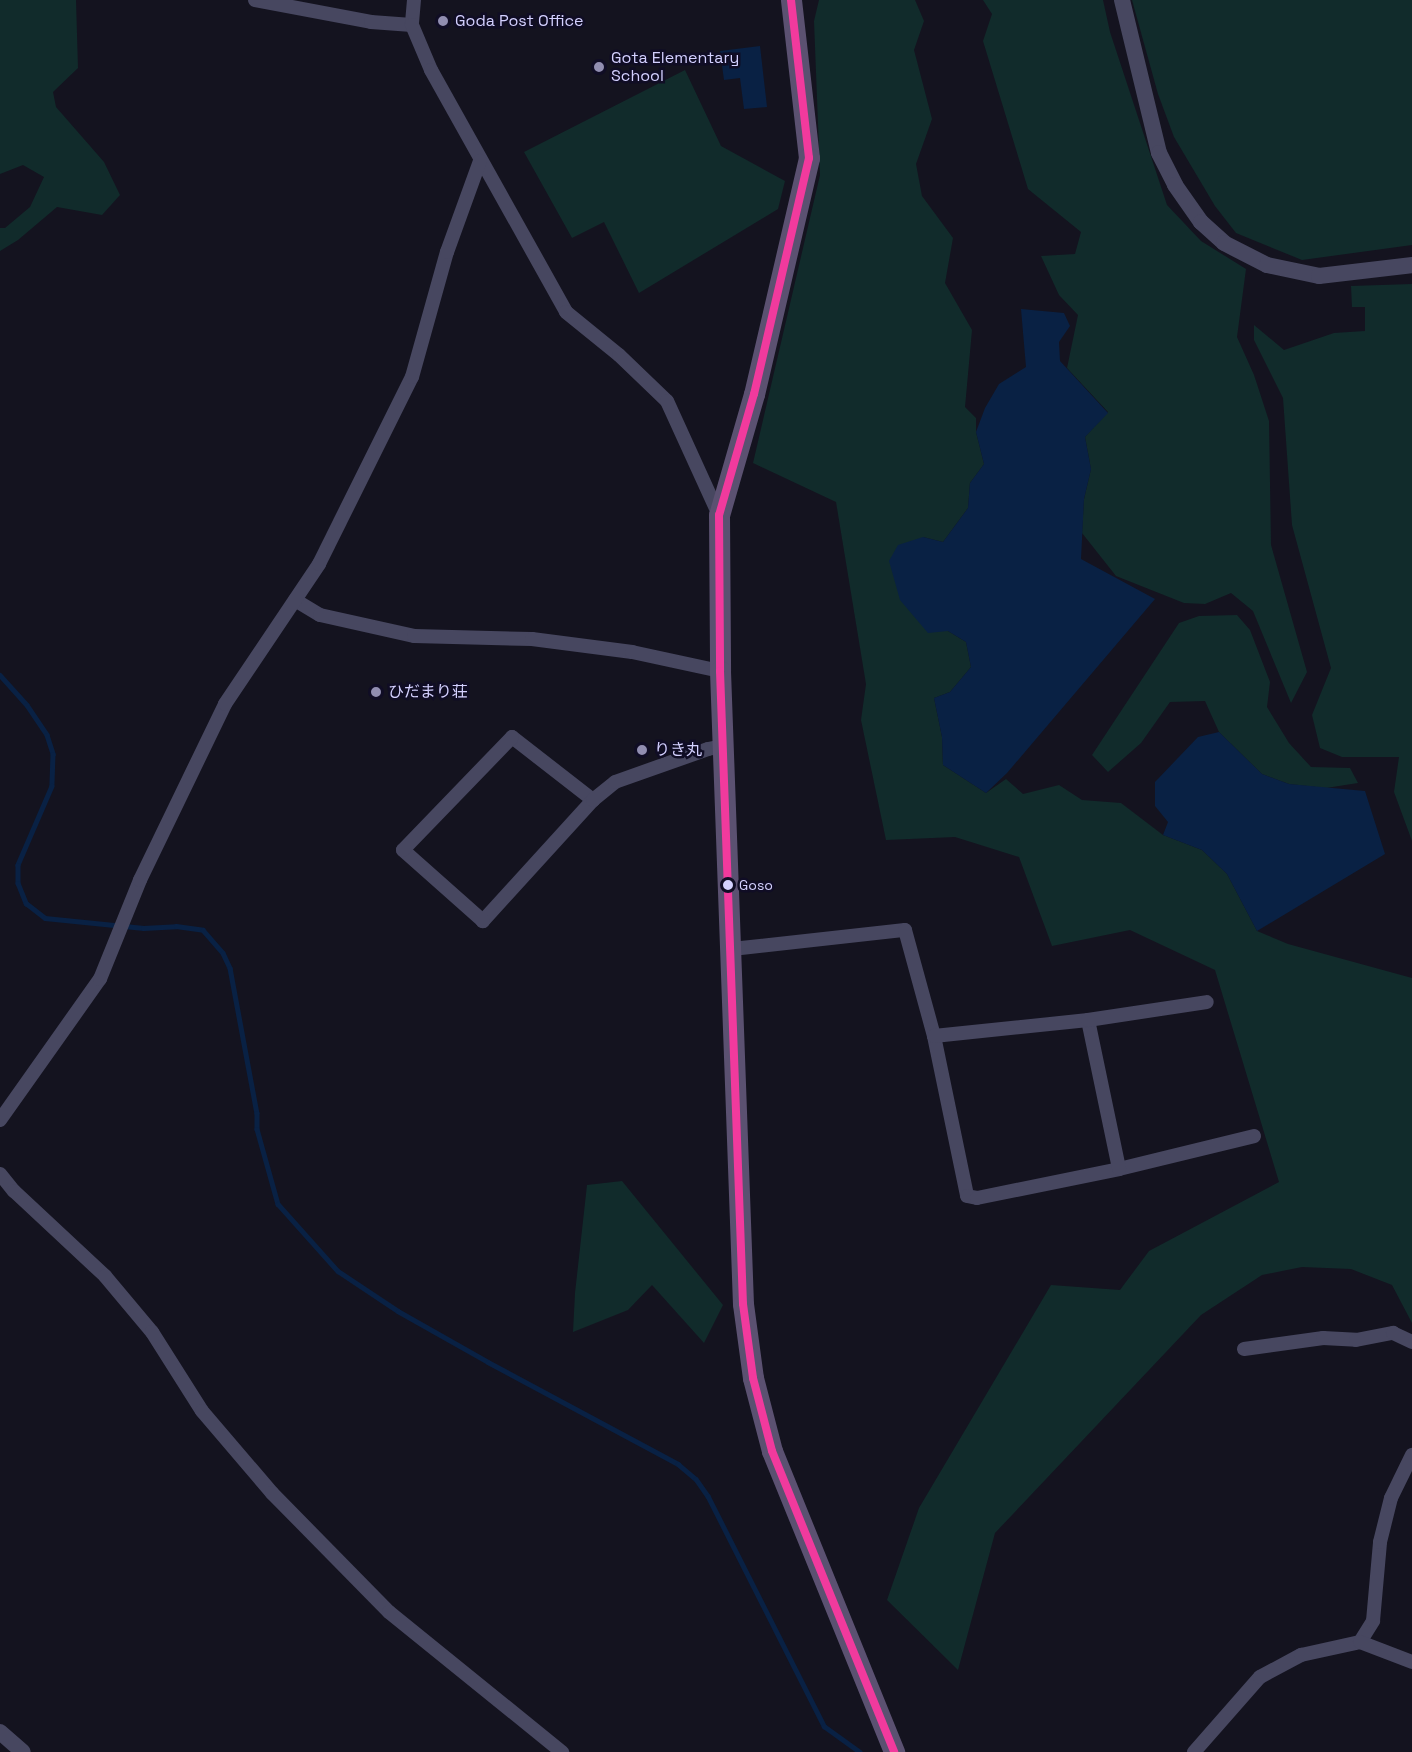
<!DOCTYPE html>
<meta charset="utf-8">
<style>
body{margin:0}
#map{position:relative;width:1412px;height:1752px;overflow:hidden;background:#14131f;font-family:"Space Grotesk","Noto Sans JP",sans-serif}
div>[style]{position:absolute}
.green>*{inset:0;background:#112b2b}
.water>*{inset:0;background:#092144}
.stream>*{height:4.5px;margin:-2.25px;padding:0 2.25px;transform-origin:2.25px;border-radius:2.25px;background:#092144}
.minor>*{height:14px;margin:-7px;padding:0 7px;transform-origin:7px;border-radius:7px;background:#474760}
.tertiary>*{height:16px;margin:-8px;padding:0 8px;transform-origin:8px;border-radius:8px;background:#474760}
.primary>*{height:21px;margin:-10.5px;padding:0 10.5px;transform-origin:10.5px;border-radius:10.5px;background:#5b5171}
.bus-1>*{height:8px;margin:-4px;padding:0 4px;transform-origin:4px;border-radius:4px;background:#f13a9d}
.dots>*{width:16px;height:16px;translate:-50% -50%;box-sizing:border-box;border:3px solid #100d25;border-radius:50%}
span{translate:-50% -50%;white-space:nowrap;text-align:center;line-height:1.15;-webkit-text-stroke:5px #100d25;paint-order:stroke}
.bus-label{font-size:14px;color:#d4d1ff}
.left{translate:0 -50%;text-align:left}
.poi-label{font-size:16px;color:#d4d1ff}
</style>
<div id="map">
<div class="green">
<div style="clip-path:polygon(0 0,76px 0,78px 68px,53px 92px,56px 107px,104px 162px,120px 195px,102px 215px,57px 207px,18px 240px,0 251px,0 228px,5px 228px,30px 207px,44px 177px,23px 165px,0 174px)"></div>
<div style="clip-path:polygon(819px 0,915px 0,924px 21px,914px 50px,932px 119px,916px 164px,922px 196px,953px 238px,945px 283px,972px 330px,965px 407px,976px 418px,976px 432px,984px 464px,970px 483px,968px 508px,943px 542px,923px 537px,948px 631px,966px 642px,971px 667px,950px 692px,934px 698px,942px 737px,943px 765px,986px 793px,1006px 779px,1023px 794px,1059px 785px,1082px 800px,1121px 803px,1163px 835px,1202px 850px,1227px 874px,1257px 931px,1288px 944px,1412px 978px,1412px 1323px,1392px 1285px,1351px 1269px,1302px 1267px,1262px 1275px,1201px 1315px,995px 1533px,958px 1670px,887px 1600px,919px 1508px,1051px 1285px,1120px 1290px,1149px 1251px,1279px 1182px,1215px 970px,1130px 930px,1052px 946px,1019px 857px,955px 837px,886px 840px,861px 720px,866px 684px,836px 502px,753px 463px,820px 175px,814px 21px)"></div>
<div style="clip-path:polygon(983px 0,1103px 0,1110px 32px,1167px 205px,1201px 241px,1246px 269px,1237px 337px,1254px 375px,1269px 421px,1271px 545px,1307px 672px,1291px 703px,1253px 611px,1231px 593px,1205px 604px,1184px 603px,1116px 576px,1082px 533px,1084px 499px,1091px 469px,1085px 437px,1108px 412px,1067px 368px,1078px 315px,1059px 295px,1041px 256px,1075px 254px,1081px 232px,1028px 189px,983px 41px,992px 14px)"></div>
<div style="clip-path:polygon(1132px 0,1412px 0,1412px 245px,1302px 260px,1236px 233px,1215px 206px,1174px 137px,1158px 94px)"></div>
<div style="clip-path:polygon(685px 70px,721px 146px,785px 181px,778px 209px,639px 293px,604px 222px,572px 238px,524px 152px)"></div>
<div style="clip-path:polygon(1412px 284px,1412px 841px,1394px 792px,1399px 757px,1342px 757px,1320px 748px,1312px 715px,1331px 668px,1292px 525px,1283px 398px,1254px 340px,1254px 325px,1284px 350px,1334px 333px,1365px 331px,1365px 307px,1352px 307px,1351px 286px)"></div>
<div style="clip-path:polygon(1237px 615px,1250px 630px,1270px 682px,1267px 707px,1289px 743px,1311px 767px,1350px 768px,1358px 783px,1326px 788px,1289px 784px,1262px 774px,1219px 732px,1205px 701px,1170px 702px,1141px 743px,1108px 772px,1092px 755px,1179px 623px,1199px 616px)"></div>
<div style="clip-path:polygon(622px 1181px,723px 1305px,704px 1343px,652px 1285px,628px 1310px,573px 1332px,575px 1293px,587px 1185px)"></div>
</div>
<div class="water">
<div style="clip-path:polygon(760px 46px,767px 107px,744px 109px,740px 78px,724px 80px,720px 51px)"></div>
<div style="clip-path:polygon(1021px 309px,1064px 313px,1070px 326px,1059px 342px,1060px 361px,1108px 413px,1085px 437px,1091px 469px,1084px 499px,1081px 559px,1155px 599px,1007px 773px,986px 793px,943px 765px,942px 737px,934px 698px,950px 692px,971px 667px,966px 642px,948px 631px,928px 633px,900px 600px,889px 561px,898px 545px,923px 537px,943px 542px,968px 508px,970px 483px,984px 464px,976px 432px,985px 408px,999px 384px,1026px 367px)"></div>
<div style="clip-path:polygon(1219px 732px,1262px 774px,1289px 784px,1365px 791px,1385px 854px,1257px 931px,1227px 874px,1202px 850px,1163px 835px,1168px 822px,1155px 806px,1155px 782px,1198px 737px)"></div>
</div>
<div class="stream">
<div style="left:0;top:675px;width:40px;rotate:48deg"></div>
<div style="left:27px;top:705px;width:36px;rotate:56deg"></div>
<div style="left:47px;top:735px;width:20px;rotate:72deg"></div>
<div style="left:53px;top:754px;width:32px;rotate:92deg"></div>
<div style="left:52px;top:786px;width:86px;rotate:113.3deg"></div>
<div style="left:18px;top:865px;width:18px;rotate:90deg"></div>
<div style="left:18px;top:883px;width:22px;rotate:68deg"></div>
<div style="left:26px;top:903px;width:24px;rotate:38deg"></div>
<div style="left:45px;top:918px;width:99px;rotate:5.8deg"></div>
<div style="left:143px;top:928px;width:33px;rotate:-3deg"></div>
<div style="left:176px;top:926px;width:27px;rotate:8deg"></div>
<div style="left:203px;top:930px;width:30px;rotate:49deg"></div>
<div style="left:223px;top:953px;width:17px;rotate:65deg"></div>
<div style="left:230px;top:968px;width:147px;rotate:79.5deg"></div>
<div style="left:257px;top:1113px;width:16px;rotate:90deg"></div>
<div style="left:257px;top:1129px;width:78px;rotate:74.4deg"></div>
<div style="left:278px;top:1204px;width:90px;rotate:48.2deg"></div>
<div style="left:338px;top:1271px;width:72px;rotate:33.7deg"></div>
<div style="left:398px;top:1311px;width:103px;rotate:29.5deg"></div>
<div style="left:488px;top:1362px;width:216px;rotate:28.2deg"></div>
<div style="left:678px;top:1464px;width:23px;rotate:40deg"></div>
<div style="left:696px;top:1479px;width:21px;rotate:55deg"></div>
<div style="left:708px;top:1496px;width:258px;rotate:63.2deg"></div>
<div style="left:824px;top:1726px;width:44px;rotate:35.8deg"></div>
</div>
<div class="minor">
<div style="left:255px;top:0;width:118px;rotate:10.7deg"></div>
<div style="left:371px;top:22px;width:41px;rotate:4.2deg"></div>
<div style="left:414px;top:0;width:25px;rotate:95deg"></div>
<div style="left:412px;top:25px;width:49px;rotate:67.1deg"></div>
<div style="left:431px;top:70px;width:277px;rotate:60.8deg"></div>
<div style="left:566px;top:312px;width:68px;rotate:39.1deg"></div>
<div style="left:619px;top:355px;width:66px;rotate:43.8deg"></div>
<div style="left:667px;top:401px;width:125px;rotate:65.5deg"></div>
<div style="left:295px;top:600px;width:29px;rotate:31deg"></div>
<div style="left:320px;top:615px;width:96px;rotate:12.6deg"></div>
<div style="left:414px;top:636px;width:118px;rotate:1.5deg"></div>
<div style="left:532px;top:639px;width:101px;rotate:7.4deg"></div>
<div style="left:632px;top:652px;width:90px;rotate:12.2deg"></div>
<div style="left:512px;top:737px;width:103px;rotate:37.9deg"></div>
<div style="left:593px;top:800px;width:164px;rotate:132.3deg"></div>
<div style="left:483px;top:921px;width:107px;rotate:-138.4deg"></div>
<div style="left:403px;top:850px;width:157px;rotate:-46deg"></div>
<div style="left:593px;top:800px;width:28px;rotate:-39deg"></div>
<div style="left:615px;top:782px;width:99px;rotate:-19.5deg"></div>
<div style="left:708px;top:749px;width:16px;rotate:-11deg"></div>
<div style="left:732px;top:949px;width:174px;rotate:-6.3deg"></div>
<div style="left:905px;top:930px;width:110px;rotate:74.7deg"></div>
<div style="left:934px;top:1036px;width:163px;rotate:78.3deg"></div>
<div style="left:967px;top:1196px;width:10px;rotate:11deg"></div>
<div style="left:977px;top:1198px;width:145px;rotate:-11.5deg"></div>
<div style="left:1119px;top:1169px;width:139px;rotate:-13.7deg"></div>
<div style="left:1088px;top:1020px;width:152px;rotate:78.2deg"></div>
<div style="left:934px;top:1036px;width:155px;rotate:-5.9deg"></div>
<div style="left:1088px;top:1020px;width:120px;rotate:-8.6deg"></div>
<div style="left:0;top:1120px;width:173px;rotate:-54.7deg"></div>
<div style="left:100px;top:979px;width:107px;rotate:-68deg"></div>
<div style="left:140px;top:880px;width:195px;rotate:-64.2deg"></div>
<div style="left:225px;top:704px;width:169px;rotate:-56.1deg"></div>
<div style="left:319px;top:564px;width:209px;rotate:-63.6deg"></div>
<div style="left:412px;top:377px;width:130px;rotate:-74.4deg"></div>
<div style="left:447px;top:252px;width:97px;rotate:-70.1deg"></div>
<div style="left:0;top:1174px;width:22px;rotate:51deg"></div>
<div style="left:14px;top:1191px;width:125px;rotate:43deg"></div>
<div style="left:105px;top:1276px;width:73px;rotate:50deg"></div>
<div style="left:152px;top:1332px;width:93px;rotate:57.7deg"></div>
<div style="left:202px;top:1411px;width:108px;rotate:49.5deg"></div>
<div style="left:272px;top:1493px;width:167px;rotate:45.5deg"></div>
<div style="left:389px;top:1612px;width:223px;rotate:39deg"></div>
<div style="left:1244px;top:1349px;width:80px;rotate:-7.9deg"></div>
<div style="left:1323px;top:1338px;width:33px;rotate:3deg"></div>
<div style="left:1356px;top:1340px;width:38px;rotate:-11deg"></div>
<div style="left:1393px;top:1333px;width:21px;rotate:25deg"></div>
<div style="left:1360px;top:1642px;width:25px;rotate:-58deg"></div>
<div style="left:1373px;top:1621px;width:79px;rotate:-84.9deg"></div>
<div style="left:1380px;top:1542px;width:45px;rotate:-76deg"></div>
<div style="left:1391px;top:1498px;width:48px;rotate:-64deg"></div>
<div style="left:1194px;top:1752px;width:100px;rotate:-48.7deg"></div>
<div style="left:1260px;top:1677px;width:47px;rotate:-28.2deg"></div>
<div style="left:1301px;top:1655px;width:60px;rotate:-12.4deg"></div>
<div style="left:1360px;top:1642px;width:56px;rotate:21deg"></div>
</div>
<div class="tertiary">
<div style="left:1122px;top:0;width:157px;rotate:76.4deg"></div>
<div style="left:1159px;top:153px;width:36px;rotate:63deg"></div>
<div style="left:1175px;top:185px;width:45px;rotate:54.9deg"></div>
<div style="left:1201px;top:222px;width:31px;rotate:42deg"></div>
<div style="left:1224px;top:243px;width:48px;rotate:27.1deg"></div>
<div style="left:1267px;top:265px;width:53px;rotate:11.9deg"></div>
<div style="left:1319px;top:276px;width:94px;rotate:-6.7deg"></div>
<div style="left:0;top:1732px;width:30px;rotate:41deg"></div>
</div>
<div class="primary">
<div style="left:791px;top:0;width:159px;rotate:83.5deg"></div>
<div style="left:809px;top:158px;width:242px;rotate:103.1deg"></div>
<div style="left:754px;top:394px;width:126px;rotate:106.1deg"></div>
<div style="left:719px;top:515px;width:156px;rotate:89.6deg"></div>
<div style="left:720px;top:671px;width:633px;rotate:87.92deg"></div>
<div style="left:743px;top:1304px;width:75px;rotate:82.3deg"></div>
<div style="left:753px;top:1378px;width:75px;rotate:75.4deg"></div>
<div style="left:772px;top:1451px;width:325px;rotate:67.9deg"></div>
</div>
<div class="bus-1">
<div style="left:791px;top:0;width:159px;rotate:83.5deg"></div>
<div style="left:809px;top:158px;width:242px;rotate:103.1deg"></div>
<div style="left:754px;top:394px;width:126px;rotate:106.1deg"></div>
<div style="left:719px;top:515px;width:156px;rotate:89.6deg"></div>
<div style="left:720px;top:671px;width:633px;rotate:87.92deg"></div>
<div style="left:743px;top:1304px;width:75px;rotate:82.3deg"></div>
<div style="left:753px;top:1378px;width:75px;rotate:75.4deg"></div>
<div style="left:772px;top:1451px;width:325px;rotate:67.9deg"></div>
</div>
<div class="dots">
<div style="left:443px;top:21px;background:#918eb1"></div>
<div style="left:599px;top:67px;background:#918eb1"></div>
<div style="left:376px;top:692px;background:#918eb1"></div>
<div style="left:642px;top:750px;background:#918eb1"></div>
<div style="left:728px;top:885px;background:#d4d1ff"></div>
</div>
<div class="bus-label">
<span class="left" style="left:739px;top:885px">Goso</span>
</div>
<div class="poi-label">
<span class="left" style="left:455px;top:21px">Goda Post Office</span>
<span class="left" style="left:611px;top:67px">Gota Elementary<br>School</span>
<span class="left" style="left:388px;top:692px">ひだまり荘</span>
<span class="left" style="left:654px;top:750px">りき丸</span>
</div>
</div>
